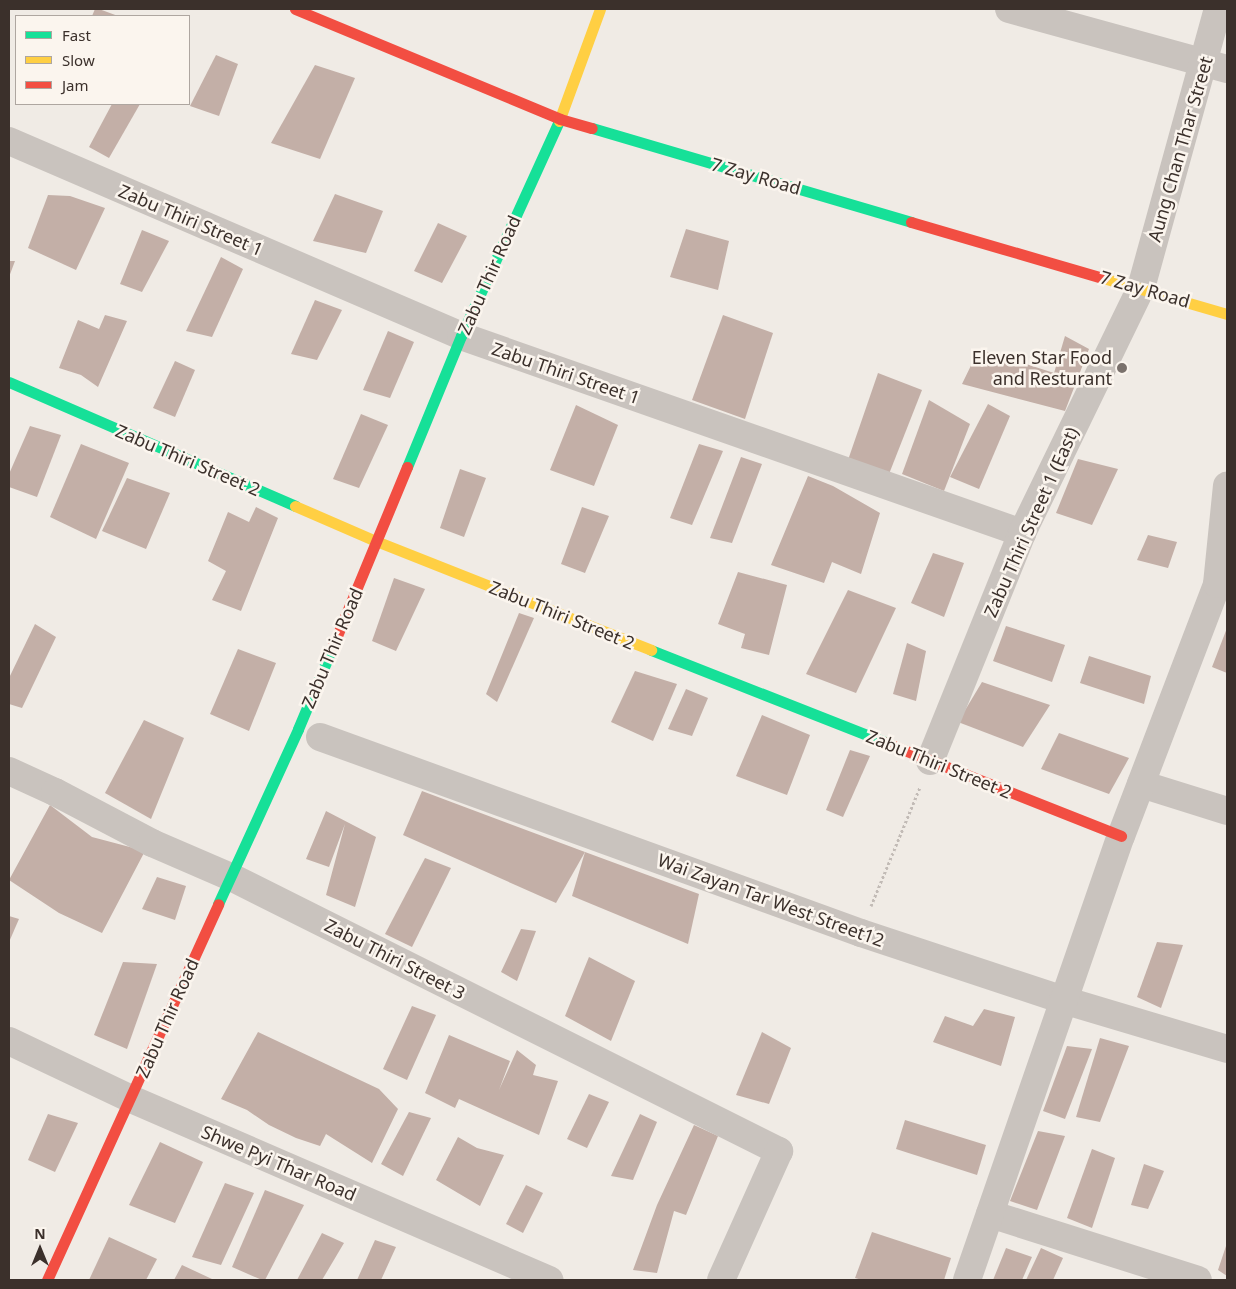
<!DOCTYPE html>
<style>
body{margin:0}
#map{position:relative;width:1236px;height:1289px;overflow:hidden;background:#f0ebe5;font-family:"Noto Sans",sans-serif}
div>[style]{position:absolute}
.building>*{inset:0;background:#c3afa7}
.path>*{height:3px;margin-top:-1.5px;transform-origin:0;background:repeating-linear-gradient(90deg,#c2bbb6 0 2.5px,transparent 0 5px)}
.street>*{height:28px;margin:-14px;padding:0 14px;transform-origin:14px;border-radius:14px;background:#c9c3be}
.fast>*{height:11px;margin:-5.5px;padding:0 5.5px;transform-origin:5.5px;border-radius:5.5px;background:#16e098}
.slow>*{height:11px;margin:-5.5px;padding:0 5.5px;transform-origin:5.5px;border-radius:5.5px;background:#ffcf43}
.jam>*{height:11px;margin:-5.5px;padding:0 5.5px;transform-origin:5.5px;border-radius:5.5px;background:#f24e42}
.dots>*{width:14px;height:14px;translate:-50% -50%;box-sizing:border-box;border:2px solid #fbf5ee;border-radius:50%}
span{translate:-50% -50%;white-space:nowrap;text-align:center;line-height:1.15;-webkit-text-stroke:5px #fbf5ee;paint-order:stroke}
.street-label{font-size:18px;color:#3b302b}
.poi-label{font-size:18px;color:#3b302b}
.right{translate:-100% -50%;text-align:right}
.frame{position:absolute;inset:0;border:10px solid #3b302b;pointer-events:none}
.legend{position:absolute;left:15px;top:15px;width:175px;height:90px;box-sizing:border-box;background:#fbf5ee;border:1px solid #aea6a0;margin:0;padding:6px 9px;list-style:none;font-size:15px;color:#3b302b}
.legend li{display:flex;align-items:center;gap:10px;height:25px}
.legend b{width:25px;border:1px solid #aea6a0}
.north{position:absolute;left:15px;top:1224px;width:50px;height:50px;-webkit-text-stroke:4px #fbf5ee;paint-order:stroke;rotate:0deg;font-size:14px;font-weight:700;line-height:20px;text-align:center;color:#3b302b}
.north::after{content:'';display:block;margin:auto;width:18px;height:22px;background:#3b302b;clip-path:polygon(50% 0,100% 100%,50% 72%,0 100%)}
</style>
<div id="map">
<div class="building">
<div style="clip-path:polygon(95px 9px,99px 9px,118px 16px,92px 16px)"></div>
<div style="clip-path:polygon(216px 55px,238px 64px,219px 116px,190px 106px)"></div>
<div style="clip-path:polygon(315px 65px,355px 78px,320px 159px,271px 143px)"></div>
<div style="clip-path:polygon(112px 104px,140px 104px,109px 158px,89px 147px)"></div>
<div style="clip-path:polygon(335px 194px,383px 211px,366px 253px,313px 241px)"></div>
<div style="clip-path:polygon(48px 195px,70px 196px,105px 208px,76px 270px,28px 248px)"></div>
<div style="clip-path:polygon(438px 223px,467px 236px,442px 283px,414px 271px)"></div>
<div style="clip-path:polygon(686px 229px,729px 241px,718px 290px,670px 277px)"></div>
<div style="clip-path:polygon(142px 230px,169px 241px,142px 292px,120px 284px)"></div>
<div style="clip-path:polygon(221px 257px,243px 269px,212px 337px,186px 331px)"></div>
<div style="clip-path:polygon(9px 261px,15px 261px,9px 277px)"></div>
<div style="clip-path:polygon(315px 300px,342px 310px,317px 360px,291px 354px)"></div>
<div style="clip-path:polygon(105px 315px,127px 321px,98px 387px,81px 375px,59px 368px,78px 320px,99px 329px)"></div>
<div style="clip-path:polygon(723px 315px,773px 333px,745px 419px,692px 400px)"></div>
<div style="clip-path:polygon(388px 331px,414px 342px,390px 398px,363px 390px)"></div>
<div style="clip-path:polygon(1065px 336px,1089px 349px,1065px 411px,962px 384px,979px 349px,1054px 373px)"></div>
<div style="clip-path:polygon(175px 361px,195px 370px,175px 417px,153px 408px)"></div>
<div style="clip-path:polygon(878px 373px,922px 390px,889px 474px,848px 460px)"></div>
<div style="clip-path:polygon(929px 400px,970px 424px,944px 491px,902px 474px)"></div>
<div style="clip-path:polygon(988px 404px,1010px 416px,979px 489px,950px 477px)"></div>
<div style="clip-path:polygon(576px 405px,618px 425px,594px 486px,550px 470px)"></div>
<div style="clip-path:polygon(361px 414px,388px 425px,359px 488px,333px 479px)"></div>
<div style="clip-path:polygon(30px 426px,61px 435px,37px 497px,9px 487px,9px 474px)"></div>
<div style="clip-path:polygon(81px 444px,129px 463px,96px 539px,50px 517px)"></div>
<div style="clip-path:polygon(699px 444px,723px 451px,692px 525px,670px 518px)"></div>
<div style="clip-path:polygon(741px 457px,762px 464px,732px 543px,710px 538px)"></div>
<div style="clip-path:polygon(1078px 459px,1118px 469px,1092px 525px,1056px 513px)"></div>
<div style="clip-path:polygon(460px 469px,486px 478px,464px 537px,440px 528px)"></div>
<div style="clip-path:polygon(808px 476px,833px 486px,880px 513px,861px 574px,832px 562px,824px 583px,771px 565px)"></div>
<div style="clip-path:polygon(127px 478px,170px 493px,146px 549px,102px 531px)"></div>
<div style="clip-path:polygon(256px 507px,278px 518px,241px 611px,212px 600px,226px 571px,208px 561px,228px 512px,249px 522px)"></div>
<div style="clip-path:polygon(582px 507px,609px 516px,585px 573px,561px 564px)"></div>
<div style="clip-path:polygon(1148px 535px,1177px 542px,1168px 568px,1137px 560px)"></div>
<div style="clip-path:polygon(933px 553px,964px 563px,944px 617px,911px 603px)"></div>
<div style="clip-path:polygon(738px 572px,787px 585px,769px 655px,741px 648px,745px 634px,718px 624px)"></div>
<div style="clip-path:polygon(394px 578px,425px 589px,396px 651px,372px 641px)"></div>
<div style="clip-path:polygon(848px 590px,896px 608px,856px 693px,806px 674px)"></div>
<div style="clip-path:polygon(519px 613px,534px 618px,497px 702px,486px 694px)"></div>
<div style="clip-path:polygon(35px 624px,56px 637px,22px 708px,9px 704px,9px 678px)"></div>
<div style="clip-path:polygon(1006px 626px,1065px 645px,1052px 682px,993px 661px)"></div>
<div style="clip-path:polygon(1227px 628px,1227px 673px,1212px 667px)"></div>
<div style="clip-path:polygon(907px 643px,926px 651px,916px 701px,893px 694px)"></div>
<div style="clip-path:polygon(238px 649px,276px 663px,249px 731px,210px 714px)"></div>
<div style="clip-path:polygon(1089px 656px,1151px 676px,1144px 704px,1080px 683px)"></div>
<div style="clip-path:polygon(635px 671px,677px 684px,653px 741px,611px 722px)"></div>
<div style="clip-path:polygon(982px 682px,1050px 705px,1023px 747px,958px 722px)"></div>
<div style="clip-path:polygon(686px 689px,708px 698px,692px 736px,668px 729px)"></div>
<div style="clip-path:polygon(762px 715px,810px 735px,787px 795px,736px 776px)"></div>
<div style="clip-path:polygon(144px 720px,184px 738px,151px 819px,105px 793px)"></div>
<div style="clip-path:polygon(1059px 733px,1129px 758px,1109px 794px,1041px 769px)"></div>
<div style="clip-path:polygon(850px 750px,870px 756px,843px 817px,826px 810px)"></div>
<div style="clip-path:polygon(422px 791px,585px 852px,556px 903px,403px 835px)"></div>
<div style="clip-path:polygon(50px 805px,92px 837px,145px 851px,102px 933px,59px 913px,9px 880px)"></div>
<div style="clip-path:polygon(326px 811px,376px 837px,355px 907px,326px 895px,345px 824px,329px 867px,306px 859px)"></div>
<div style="clip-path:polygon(585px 852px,699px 894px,688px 944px,572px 896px)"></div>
<div style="clip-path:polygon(425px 858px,451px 868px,412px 947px,385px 934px)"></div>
<div style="clip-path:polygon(157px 877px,186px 886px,175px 920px,142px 909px)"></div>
<div style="clip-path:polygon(9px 916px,19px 919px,9px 942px)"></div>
<div style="clip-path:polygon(521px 929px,536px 931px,517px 981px,501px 972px)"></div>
<div style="clip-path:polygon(1157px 942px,1183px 945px,1161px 1008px,1137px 997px)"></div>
<div style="clip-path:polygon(589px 957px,635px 981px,611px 1041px,565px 1016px)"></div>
<div style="clip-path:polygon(123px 962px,157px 964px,127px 1049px,94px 1035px)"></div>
<div style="clip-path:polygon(412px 1006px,436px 1015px,407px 1080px,383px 1069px)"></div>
<div style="clip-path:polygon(984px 1009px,1015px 1017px,1001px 1066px,933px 1042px,945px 1016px,973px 1026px)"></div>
<div style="clip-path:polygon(258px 1032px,379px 1089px,398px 1109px,372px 1163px,326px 1134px,320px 1146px,296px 1138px,269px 1125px,247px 1110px,221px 1099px)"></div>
<div style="clip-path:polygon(762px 1032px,791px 1048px,769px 1104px,736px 1095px)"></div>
<div style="clip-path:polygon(449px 1035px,510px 1061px,499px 1090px,517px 1050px,536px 1065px,533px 1075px,558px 1081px,539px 1135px,459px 1099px,455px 1108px,425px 1093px)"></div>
<div style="clip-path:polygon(1100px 1038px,1129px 1046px,1100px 1122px,1076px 1117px)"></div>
<div style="clip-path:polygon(1067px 1046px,1092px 1049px,1065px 1119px,1043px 1111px)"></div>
<div style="clip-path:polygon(589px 1094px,609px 1102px,587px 1148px,567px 1139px)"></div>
<div style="clip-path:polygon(409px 1112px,431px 1118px,403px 1176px,381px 1164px)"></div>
<div style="clip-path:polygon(48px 1114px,78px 1123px,55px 1172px,28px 1160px)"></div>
<div style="clip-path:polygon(640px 1114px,657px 1122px,633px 1180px,611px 1176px)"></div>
<div style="clip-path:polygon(905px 1120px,986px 1145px,977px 1175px,896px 1149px)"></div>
<div style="clip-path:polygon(694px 1125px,718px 1136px,686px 1215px,674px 1211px,657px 1273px,633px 1270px,657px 1205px)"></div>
<div style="clip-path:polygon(1038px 1131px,1065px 1136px,1037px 1210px,1010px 1201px)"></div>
<div style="clip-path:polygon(458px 1137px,477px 1148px,504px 1155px,480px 1206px,436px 1180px)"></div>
<div style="clip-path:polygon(160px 1142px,203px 1162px,175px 1223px,129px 1205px)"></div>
<div style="clip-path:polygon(1092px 1149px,1115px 1158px,1092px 1228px,1067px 1218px)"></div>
<div style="clip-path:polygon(1144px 1164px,1164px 1171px,1148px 1209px,1131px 1205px)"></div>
<div style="clip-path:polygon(225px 1183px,254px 1193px,221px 1265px,192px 1257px)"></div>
<div style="clip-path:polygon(526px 1185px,543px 1193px,523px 1233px,506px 1224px)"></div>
<div style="clip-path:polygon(265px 1190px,304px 1205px,265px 1280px,262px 1280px,232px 1267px)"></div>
<div style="clip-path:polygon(872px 1232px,951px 1258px,944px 1280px,862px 1280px,855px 1278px)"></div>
<div style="clip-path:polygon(322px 1233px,344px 1243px,322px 1280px,297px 1280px)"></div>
<div style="clip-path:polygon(109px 1237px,157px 1259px,146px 1280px,89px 1280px)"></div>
<div style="clip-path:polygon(375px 1240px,396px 1247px,381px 1280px,357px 1280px)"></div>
<div style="clip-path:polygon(1227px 1243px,1227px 1276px,1218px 1270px)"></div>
<div style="clip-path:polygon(1006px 1248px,1032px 1257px,1022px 1280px,993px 1280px)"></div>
<div style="clip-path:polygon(1041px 1248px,1063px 1258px,1053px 1280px,1026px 1280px)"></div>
<div style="clip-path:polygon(182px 1265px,212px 1279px,174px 1280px)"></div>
</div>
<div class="path">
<div style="left:871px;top:906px;width:129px;rotate:-67.6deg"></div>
</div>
<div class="street">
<div style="left:1009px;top:9px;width:226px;rotate:15.4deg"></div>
<div style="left:9px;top:141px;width:492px;rotate:23.3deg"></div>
<div style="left:461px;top:336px;width:595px;rotate:19.35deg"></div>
<div style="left:320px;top:737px;width:575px;rotate:19.92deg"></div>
<div style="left:861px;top:933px;width:213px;rotate:18.3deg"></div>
<div style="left:1063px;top:1000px;width:171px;rotate:16.6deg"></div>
<div style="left:930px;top:761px;width:246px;rotate:-68deg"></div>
<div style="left:1022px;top:533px;width:272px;rotate:-64.1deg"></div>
<div style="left:1141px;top:288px;width:289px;rotate:-74.6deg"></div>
<div style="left:9px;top:771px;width:51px;rotate:24.5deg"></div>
<div style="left:55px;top:792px;width:110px;rotate:27.7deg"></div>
<div style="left:152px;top:843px;width:86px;rotate:23.3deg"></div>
<div style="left:231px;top:877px;width:613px;rotate:26.57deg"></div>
<div style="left:779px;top:1151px;width:141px;rotate:114.2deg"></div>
<div style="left:1141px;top:784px;width:90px;rotate:17.4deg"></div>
<div style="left:9px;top:1041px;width:135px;rotate:25.4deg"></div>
<div style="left:131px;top:1099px;width:456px;rotate:23.4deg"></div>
<div style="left:990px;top:1214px;width:218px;rotate:17.6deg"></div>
<div style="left:967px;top:1280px;width:470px;rotate:-70.9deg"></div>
<div style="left:1121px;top:836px;width:270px;rotate:-69.1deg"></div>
<div style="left:1217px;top:584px;width:99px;rotate:-84.2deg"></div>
</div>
<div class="fast">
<div style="left:592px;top:128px;width:333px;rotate:16.4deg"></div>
<div style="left:9px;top:382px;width:312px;rotate:23.4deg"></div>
<div style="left:407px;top:467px;width:142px;rotate:-67.6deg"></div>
<div style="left:461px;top:336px;width:236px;rotate:-65.5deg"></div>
<div style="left:651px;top:650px;width:251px;rotate:21.5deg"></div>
<div style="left:218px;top:904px;width:192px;rotate:-65.4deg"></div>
<div style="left:298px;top:729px;width:88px;rotate:-67.2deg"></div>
</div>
<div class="slow">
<div style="left:559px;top:121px;width:119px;rotate:-69.9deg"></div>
<div style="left:1103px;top:278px;width:129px;rotate:16.2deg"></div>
<div style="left:295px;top:506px;width:88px;rotate:23.4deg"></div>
<div style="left:376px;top:541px;width:296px;rotate:21.6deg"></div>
</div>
<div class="jam">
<div style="left:295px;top:9px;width:287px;rotate:22.5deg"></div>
<div style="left:560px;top:119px;width:33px;rotate:16deg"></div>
<div style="left:911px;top:222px;width:200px;rotate:16.3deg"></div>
<div style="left:332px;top:648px;width:196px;rotate:-67.5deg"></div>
<div style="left:884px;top:742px;width:255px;rotate:21.6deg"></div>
<div style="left:47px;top:1280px;width:413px;rotate:-65.5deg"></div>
</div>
<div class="dots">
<div style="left:1122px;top:368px;background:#7a716c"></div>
</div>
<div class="street-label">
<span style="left:1180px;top:149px;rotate:-74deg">Aung Chan Thar Street</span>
<span style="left:756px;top:176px;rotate:16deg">7 Zay Road</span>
<span style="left:191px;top:220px;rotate:23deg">Zabu Thiri Street 1</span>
<span style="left:489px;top:275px;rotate:-66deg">Zabu Thir Road</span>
<span style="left:1145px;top:289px;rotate:16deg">7 Zay Road</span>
<span style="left:566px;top:373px;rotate:19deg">Zabu Thiri Street 1</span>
<span style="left:188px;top:460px;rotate:23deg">Zabu Thiri Street 2</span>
<span style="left:1031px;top:522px;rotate:-66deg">Zabu Thiri Street 1 (East)</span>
<span style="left:562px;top:615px;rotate:22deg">Zabu Thiri Street 2</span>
<span style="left:332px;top:648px;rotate:-67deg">Zabu Thir Road</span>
<span style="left:939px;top:764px;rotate:22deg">Zabu Thiri Street 2</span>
<span style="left:771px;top:900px;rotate:20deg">Wai Zayan Tar West Street12</span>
<span style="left:395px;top:959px;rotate:27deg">Zabu Thiri Street 3</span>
<span style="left:167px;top:1018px;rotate:-66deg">Zabu Thir Road</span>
<span style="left:279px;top:1163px;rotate:23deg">Shwe Pyi Thar Road</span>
</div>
<div class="poi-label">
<span class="right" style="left:1112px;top:368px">Eleven Star Food<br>and Resturant</span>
</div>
<div class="frame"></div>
<ul class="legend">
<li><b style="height:6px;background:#16e098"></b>Fast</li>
<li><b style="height:6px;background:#ffcf43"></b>Slow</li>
<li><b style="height:6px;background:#f24e42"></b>Jam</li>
</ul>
<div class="north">N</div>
</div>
